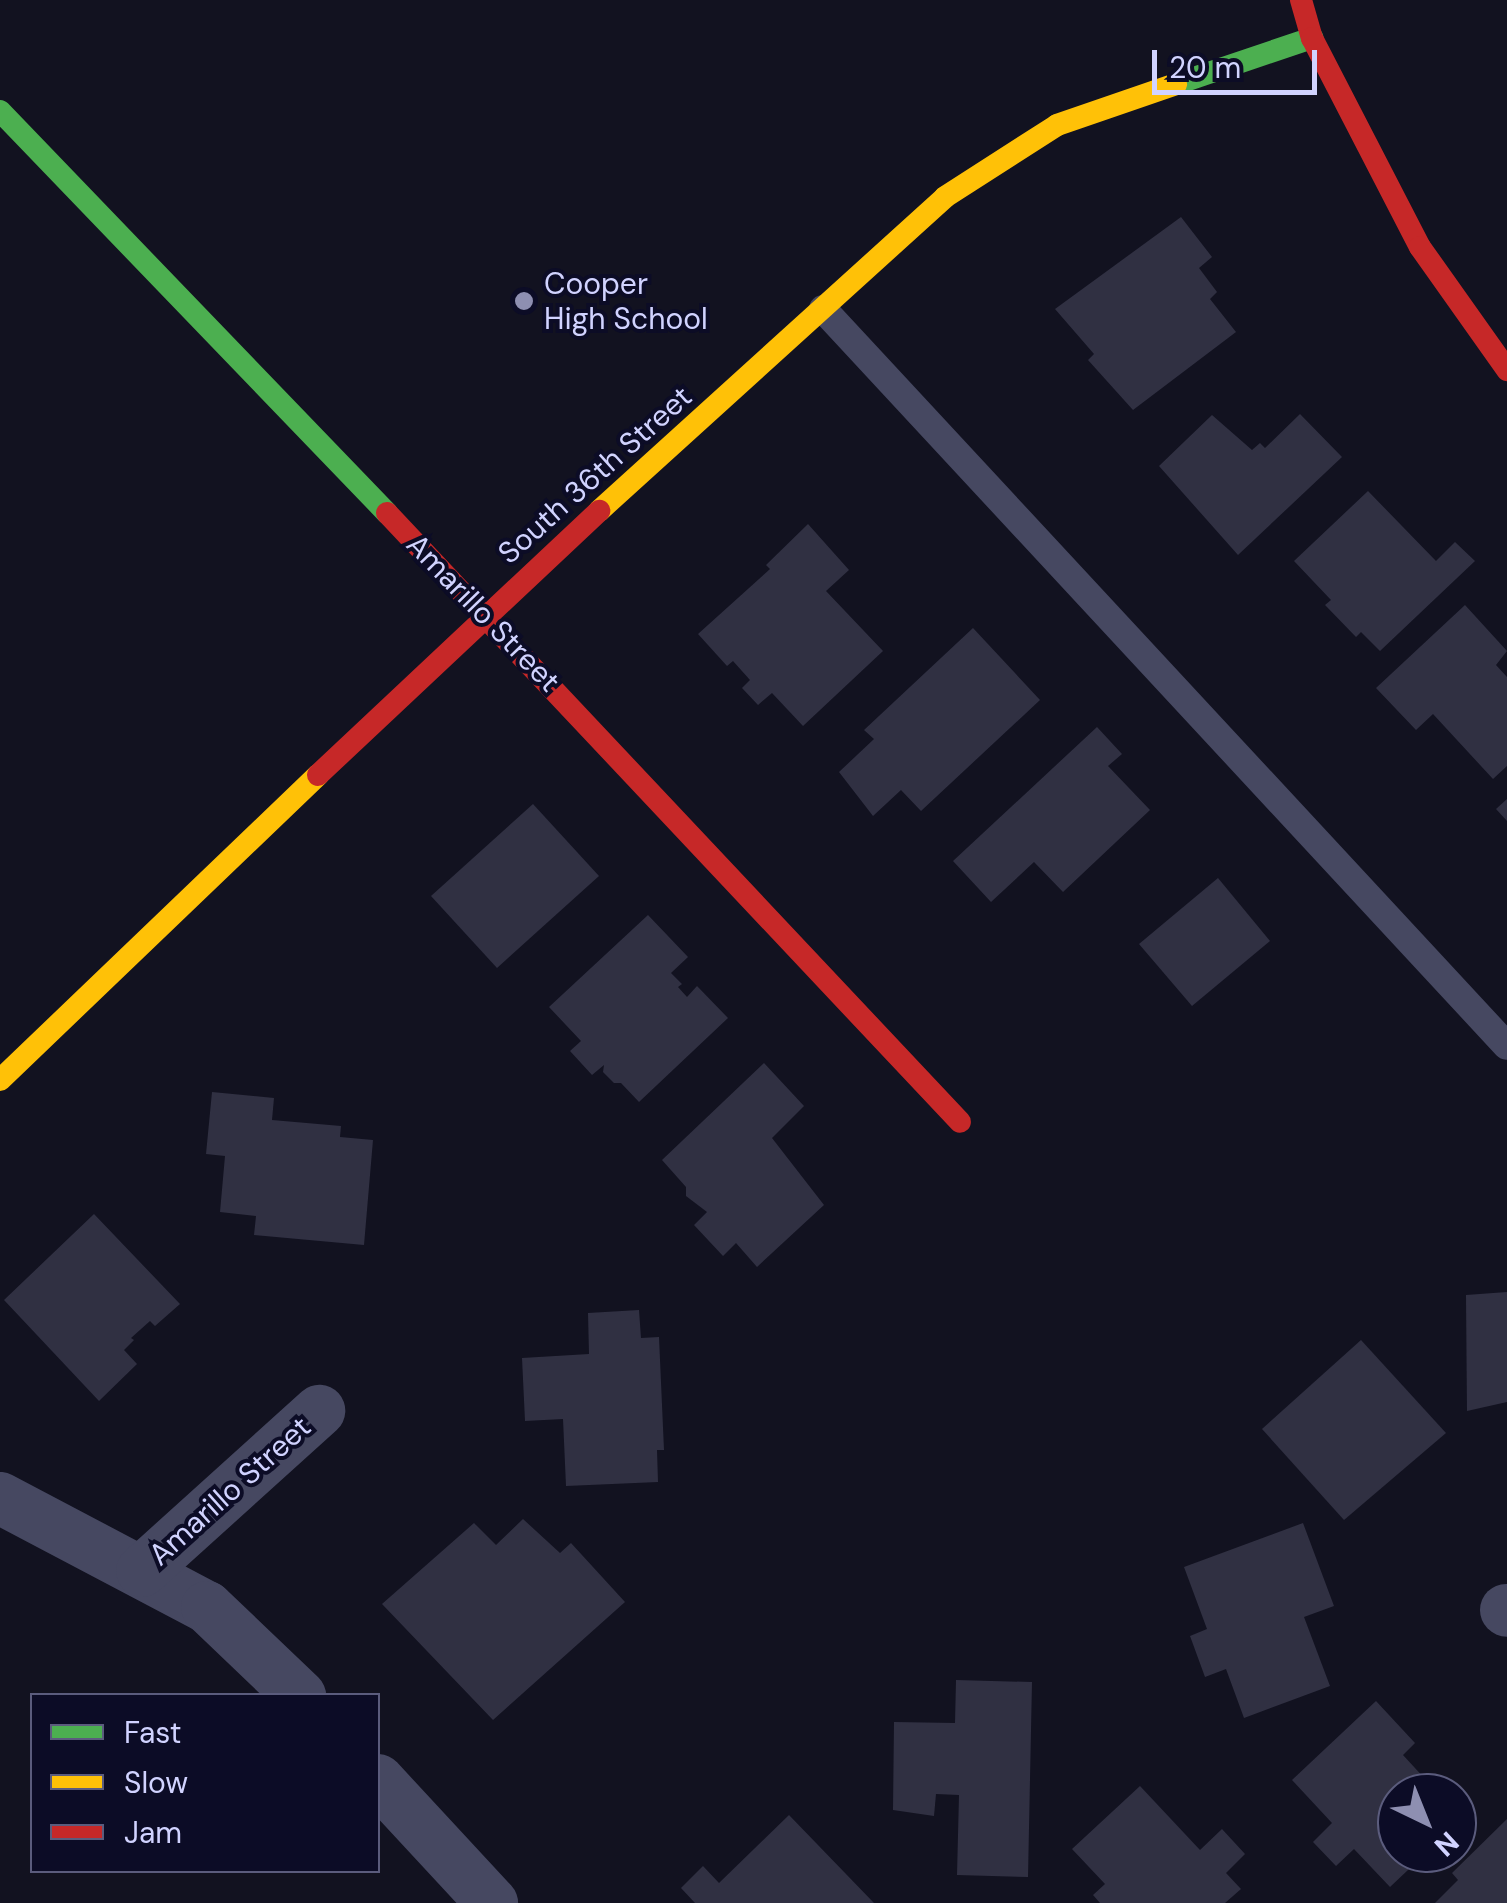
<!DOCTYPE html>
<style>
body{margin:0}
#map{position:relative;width:1507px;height:1903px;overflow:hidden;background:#121220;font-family:"DM Sans",sans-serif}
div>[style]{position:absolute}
.building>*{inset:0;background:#303042}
.lane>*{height:28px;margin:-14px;padding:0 14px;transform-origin:14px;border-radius:14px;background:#464861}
.street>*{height:52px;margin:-26px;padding:0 26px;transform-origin:26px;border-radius:26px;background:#464861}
.fast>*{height:22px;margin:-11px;padding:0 11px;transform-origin:11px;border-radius:11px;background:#4caf50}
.slow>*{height:22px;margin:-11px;padding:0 11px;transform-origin:11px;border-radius:11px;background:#ffc107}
.jam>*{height:22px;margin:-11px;padding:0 11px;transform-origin:11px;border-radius:11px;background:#c62828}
.dots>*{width:28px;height:28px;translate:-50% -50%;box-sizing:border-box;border:5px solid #0c0c26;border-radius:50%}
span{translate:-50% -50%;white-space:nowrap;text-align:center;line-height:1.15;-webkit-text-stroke:8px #0c0c26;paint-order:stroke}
.poi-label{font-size:30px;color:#d1d3ff}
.left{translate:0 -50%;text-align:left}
.street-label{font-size:30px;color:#d1d3ff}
.legend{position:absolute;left:30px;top:1693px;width:350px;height:180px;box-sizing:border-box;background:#0c0c26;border:2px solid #5b5c7d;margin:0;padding:12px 18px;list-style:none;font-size:30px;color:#d1d3ff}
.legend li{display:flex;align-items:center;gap:20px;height:50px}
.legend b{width:50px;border:2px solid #5b5c7d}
.north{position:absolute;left:1377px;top:1773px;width:100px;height:100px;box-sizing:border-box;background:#0c0c26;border:2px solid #5b5c7d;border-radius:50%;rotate:137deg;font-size:28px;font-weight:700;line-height:40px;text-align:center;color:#d1d3ff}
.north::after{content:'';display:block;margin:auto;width:35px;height:45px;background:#8e8fb1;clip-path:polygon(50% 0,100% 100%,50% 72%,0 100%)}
.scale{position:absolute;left:1152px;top:50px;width:165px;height:45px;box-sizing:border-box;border:5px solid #d1d3ff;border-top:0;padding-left:12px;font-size:30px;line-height:35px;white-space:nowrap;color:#d1d3ff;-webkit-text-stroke:8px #0c0c26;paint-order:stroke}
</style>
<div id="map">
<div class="building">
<div style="clip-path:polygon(1181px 217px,1212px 257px,1199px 268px,1217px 292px,1210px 299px,1236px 332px,1133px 410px,1088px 360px,1094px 354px,1055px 309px)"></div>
<div style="clip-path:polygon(1300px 414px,1342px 457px,1238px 555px,1159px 466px,1212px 415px,1252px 450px,1260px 443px,1265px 448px)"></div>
<div style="clip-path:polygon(1368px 491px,1436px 561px,1455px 542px,1475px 561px,1380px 651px,1361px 632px,1356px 637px,1325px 605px,1331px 600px,1294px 561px)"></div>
<div style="clip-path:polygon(808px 524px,849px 570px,826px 591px,883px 651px,803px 726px,772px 693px,758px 705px,742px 688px,750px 680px,733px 661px,727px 666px,698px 634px,770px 569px,766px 565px)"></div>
<div style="clip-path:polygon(1465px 605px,1507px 651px,1496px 665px,1507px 677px,1507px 766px,1493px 779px,1433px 714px,1416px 730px,1376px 688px)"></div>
<div style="clip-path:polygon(973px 628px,1040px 700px,921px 811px,901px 790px,873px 816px,839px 772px,874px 739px,864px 730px)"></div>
<div style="clip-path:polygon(1097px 727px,1122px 754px,1108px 766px,1150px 810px,1063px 892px,1034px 862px,991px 902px,953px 861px)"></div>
<div style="clip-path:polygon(1507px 799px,1507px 821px,1496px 809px)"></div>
<div style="clip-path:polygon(533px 804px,599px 876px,497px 968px,431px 896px)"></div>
<div style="clip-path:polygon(1218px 878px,1270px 941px,1192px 1006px,1139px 944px)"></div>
<div style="clip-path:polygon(648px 915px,688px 957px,671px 973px,682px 984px,678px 987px,687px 997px,697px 986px,728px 1018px,639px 1102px,621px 1083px,614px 1083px,603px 1072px,604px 1065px,592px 1075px,570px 1051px,581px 1041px,549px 1007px)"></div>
<div style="clip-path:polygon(764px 1063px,804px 1106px,772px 1138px,824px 1205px,757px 1267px,736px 1243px,723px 1256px,694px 1225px,707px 1212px,686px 1196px,686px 1187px,662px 1160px)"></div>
<div style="clip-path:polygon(212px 1092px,274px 1098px,272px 1120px,341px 1126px,340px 1137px,373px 1140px,364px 1245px,254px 1235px,256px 1216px,220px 1212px,225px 1156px,206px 1154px)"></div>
<div style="clip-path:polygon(94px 1214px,180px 1304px,155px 1326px,150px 1321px,131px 1338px,134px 1340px,124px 1350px,137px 1364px,99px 1401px,4px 1300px)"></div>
<div style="clip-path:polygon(1507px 1292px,1507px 1402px,1467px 1411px,1466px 1295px)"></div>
<div style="clip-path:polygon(639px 1310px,641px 1338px,659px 1337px,664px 1450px,657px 1450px,658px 1482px,566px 1486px,563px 1419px,525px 1421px,522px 1358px,589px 1354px,588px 1313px)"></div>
<div style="clip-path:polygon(1361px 1340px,1446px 1433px,1344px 1520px,1262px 1429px)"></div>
<div style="clip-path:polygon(523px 1519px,560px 1553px,571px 1543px,625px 1602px,493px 1720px,382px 1604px,474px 1523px,496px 1545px)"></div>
<div style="clip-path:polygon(1303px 1523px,1334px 1606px,1304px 1617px,1330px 1686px,1244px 1718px,1226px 1669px,1205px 1677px,1190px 1636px,1207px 1629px,1184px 1567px)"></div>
<div style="clip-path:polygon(956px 1680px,1032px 1682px,1028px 1877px,957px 1875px,959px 1795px,936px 1794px,934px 1816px,893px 1810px,894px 1722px,955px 1723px)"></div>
<div style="clip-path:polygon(1376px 1701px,1415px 1743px,1403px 1755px,1438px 1793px,1397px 1793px,1397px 1853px,1426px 1853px,1390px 1887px,1354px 1849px,1336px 1866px,1313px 1842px,1332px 1823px,1292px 1780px)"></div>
<div style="clip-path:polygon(1140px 1786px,1200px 1850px,1222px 1829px,1245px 1854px,1226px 1873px,1241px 1889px,1225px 1903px,1100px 1903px,1093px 1895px,1105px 1884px,1072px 1849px)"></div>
<div style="clip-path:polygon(789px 1815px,874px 1903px,695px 1903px,681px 1888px,703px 1866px,719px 1883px)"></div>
<div style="clip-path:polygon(1507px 1819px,1507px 1903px,1435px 1903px,1458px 1880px,1452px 1873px)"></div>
</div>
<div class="lane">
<div style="left:823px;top:309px;width:1005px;rotate:47.14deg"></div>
</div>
<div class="street">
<div style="left:0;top:1498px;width:234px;rotate:27.8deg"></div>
<div style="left:207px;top:1607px;width:129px;rotate:43.7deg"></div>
<div style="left:142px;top:1571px;width:239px;rotate:-42.1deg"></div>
<div style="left:1506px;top:1610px;width:1px;rotate:45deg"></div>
<div style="left:378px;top:1780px;width:168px;rotate:47.2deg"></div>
</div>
<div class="fast">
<div style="left:1176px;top:84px;width:144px;rotate:-18.7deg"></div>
<div style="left:0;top:111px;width:558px;rotate:46.09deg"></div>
</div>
<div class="slow">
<div style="left:599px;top:511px;width:467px;rotate:-42.2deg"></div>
<div style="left:945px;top:197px;width:133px;rotate:-32.7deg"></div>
<div style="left:1057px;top:125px;width:126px;rotate:-19deg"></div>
<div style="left:0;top:1080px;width:441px;rotate:-43.8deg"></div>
</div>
<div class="jam">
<div style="left:1301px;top:0;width:40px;rotate:74deg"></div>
<div style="left:1312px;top:38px;width:235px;rotate:62.7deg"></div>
<div style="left:1420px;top:247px;width:151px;rotate:54.7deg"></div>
<div style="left:387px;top:513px;width:836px;rotate:46.74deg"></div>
<div style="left:318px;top:775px;width:386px;rotate:-43.2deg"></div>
</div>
<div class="dots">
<div style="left:524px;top:301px;background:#8e8fb1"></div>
</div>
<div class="poi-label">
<span class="left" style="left:544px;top:301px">Cooper<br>High School</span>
</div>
<div class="street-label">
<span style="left:595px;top:475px;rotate:-42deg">South 36th Street</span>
<span style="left:483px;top:613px;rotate:46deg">Amarillo Street</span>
<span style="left:230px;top:1491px;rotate:-42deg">Amarillo Street</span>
</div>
<ul class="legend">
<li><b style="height:12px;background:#4caf50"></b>Fast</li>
<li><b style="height:12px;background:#ffc107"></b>Slow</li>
<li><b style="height:12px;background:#c62828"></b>Jam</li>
</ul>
<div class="north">N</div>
<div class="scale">20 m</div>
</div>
